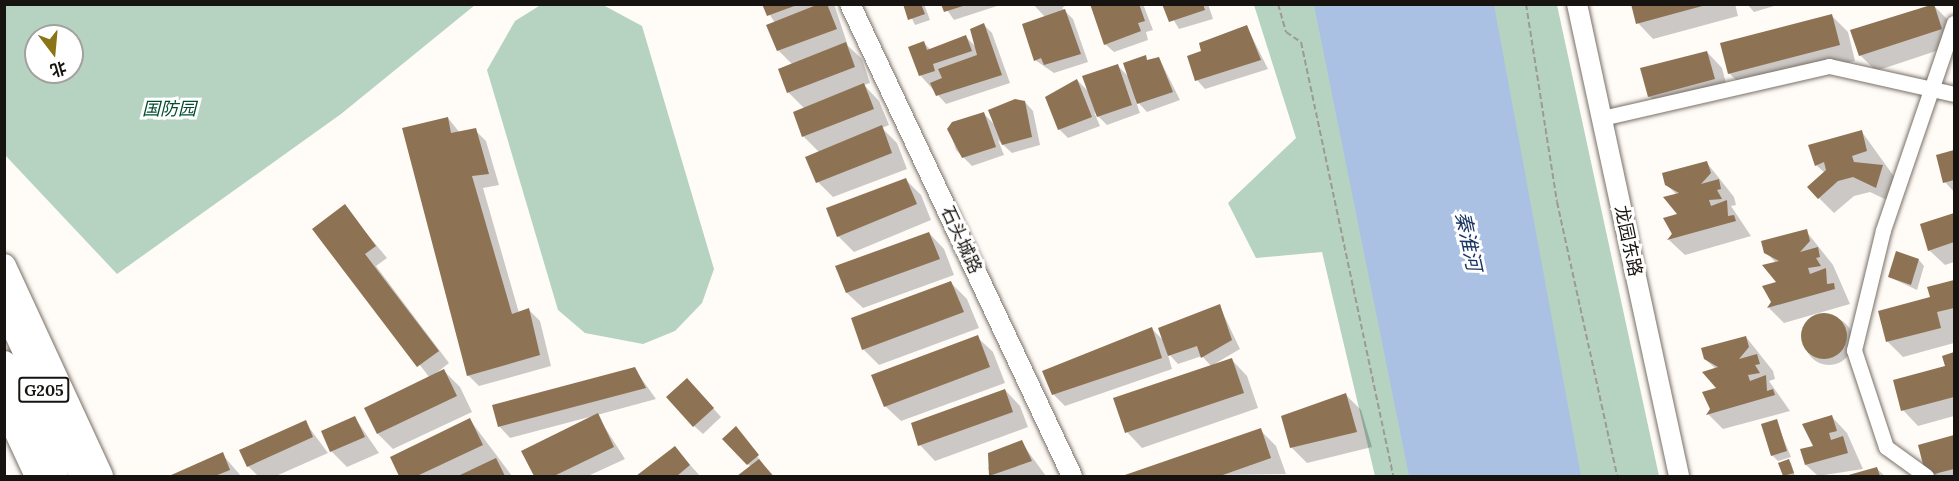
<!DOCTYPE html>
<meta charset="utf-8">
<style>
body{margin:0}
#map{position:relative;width:1959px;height:481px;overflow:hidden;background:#fffbf7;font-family:Lora,"Noto Sans SC",serif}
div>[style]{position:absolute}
.green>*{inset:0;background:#b5d3c0}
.water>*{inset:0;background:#aac1e4}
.shadow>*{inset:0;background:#0003}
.round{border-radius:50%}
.building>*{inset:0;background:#8e7254}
.path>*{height:2px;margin-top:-1px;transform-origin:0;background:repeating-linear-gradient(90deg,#9d9995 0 6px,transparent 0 9px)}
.roads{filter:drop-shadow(0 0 2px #797067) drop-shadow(0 0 2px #797067)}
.minor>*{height:15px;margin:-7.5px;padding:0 7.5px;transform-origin:7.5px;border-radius:7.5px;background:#fff}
.tertiary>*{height:20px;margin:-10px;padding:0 10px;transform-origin:10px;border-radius:10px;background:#fff}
.primary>*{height:24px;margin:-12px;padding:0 12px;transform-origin:12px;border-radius:12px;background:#fff}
.trunk>*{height:26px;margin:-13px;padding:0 13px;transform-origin:13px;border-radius:13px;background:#fff}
span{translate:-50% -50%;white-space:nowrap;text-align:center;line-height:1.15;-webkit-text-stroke:6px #fff;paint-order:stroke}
.shield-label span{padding:2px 4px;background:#fff;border:2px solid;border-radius:4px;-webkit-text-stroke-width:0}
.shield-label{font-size:16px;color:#171310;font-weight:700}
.park-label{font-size:18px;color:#024d2d;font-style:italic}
.street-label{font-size:18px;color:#171310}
.water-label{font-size:20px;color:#193562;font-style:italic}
.frame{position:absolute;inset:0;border:6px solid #171310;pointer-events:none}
.north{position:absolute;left:24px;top:24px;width:60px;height:60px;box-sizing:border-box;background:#fff;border:2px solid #a2a19f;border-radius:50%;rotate:164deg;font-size:16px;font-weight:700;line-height:24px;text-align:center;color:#171310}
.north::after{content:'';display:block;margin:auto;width:21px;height:27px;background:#8b7417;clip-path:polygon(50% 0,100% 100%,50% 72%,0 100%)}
</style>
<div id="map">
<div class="green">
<div style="clip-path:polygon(evenodd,5px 4px,475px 4px,475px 5px,341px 114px,117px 274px,5px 155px,5px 4px,36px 36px,72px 36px,72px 72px,36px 72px,36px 36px)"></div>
<div style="clip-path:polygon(603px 5px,642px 26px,714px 269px,702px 303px,675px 331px,643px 344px,585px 333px,558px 310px,487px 70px,515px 21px,539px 6px)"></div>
<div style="clip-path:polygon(1254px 5px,1557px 5px,1659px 476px,1375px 476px,1322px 252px,1256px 258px,1228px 203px,1296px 138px)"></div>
</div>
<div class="water">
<div style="clip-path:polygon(1314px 5px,1494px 5px,1581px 476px,1409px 476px)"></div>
</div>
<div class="shadow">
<div style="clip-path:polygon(763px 4px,834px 4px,848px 46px,862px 59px,870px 83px,864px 85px,879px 101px,889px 125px,882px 128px,897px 143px,907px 169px,833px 197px,818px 182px,819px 152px,803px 136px,805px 109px,788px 92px,793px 65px,778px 50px,775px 23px)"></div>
<div style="clip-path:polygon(905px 4px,924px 4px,930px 20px,915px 25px)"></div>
<div style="clip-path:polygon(943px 4px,996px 4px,997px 6px,954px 20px)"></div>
<div style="clip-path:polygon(1033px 4px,1068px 4px,1062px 8px,1073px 19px,1088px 62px,1054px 73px,1035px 60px,1045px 17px)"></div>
<div style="clip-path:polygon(1092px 4px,1143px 4px,1153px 30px,1146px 32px,1148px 40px,1114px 52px,1105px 44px)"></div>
<div style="clip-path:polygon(1164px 4px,1208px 4px,1213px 19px,1179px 29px)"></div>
<div style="clip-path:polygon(1633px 4px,1735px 4px,1738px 16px,1653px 39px,1638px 23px)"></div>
<div style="clip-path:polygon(1747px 4px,1781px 4px,1754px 12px)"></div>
<div style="clip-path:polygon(1933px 5px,1949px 21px,1954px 45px,1876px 71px,1860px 55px)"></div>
<div style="clip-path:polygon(1832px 16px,1848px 32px,1855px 61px,1745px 89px,1729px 73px)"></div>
<div style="clip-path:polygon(984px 25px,992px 33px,1010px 83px,946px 104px,920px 75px,924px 43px,931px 50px,966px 37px,976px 47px)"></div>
<div style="clip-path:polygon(1247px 27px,1268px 69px,1205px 89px,1197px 80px,1203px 52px)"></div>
<div style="clip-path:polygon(1707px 52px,1722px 68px,1729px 95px,1665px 112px,1649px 96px)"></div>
<div style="clip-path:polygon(1159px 58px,1180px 100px,1147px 112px,1135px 99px,1140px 113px,1107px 125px,1094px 112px,1100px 126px,1068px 138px,1060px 130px,1047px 97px,1077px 80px,1090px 93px,1117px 65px,1130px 78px)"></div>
<div style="clip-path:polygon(1025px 102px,1033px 111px,1040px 145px,1012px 153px,998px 140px,1004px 155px,972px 166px,956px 150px,949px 129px,984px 114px,996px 126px)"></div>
<div style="clip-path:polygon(448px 118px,460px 133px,475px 130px,486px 141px,499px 185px,483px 188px,519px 313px,529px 310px,540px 321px,551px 366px,479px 386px,468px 375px)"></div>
<div style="clip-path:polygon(1862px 132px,1898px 182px,1891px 202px,1870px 192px,1854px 196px,1834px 213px,1819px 198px,1825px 173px,1816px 165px)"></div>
<div style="clip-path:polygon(1954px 151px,1954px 192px,1945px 182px,1938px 156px)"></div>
<div style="clip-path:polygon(1707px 163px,1734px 197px,1736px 205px,1731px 206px,1751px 236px,1685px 255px,1669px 240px,1680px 214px,1677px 195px,1666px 184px)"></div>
<div style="clip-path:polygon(906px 180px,921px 195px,931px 220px,854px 252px,838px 236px)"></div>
<div style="clip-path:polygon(344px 206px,387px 258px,376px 266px,449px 363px,435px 374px,444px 371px,460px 387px,472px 412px,393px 449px,378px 434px,430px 378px,314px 229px)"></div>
<div style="clip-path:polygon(1954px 214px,1954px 262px,1945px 265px,1929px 250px,1922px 225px)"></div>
<div style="clip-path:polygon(1806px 231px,1833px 265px,1850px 304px,1784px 323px,1769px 308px,1779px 282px,1776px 263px,1766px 252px)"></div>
<div style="clip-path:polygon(929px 233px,944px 249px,954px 275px,863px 308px,847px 293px,837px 267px)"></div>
<div style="clip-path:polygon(1919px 260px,1924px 266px,1917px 290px,1889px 277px)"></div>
<div style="clip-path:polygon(1954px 281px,1954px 343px,1903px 357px,1888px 342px,1880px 313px,1931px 298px,1929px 288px)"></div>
<div style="clip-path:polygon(951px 283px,967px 299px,979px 328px,879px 365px,863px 349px)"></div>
<div style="clip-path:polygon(1219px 305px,1240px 349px,1211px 366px,1202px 356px,1178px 364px,1167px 352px,1172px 369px,1065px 406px,1053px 394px,1152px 329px,1165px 342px)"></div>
<div class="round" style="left:1805px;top:317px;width:48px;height:48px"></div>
<div style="clip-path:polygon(977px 337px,993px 352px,1005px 383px,901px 421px,885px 406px)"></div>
<div style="clip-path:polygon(1746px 337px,1773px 371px,1775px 379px,1769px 381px,1790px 411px,1723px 429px,1708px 414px,1719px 389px,1716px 369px,1705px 359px)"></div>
<div style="clip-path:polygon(1954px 354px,1954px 416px,1918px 426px,1903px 410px,1946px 367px,1944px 357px)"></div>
<div style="clip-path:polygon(1232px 360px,1247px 376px,1258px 408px,1142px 448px,1127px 432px)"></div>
<div style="clip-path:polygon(634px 368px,656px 399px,597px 415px,625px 459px,588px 476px,535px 476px,523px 452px,593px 416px,510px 438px,499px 426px)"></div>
<div style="clip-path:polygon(695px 388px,721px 417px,703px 434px,694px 426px)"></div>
<div style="clip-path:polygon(1005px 390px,1020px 406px,1028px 427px,935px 461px,920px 445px)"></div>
<div style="clip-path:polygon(1346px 395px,1361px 410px,1372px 447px,1307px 463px,1291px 447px)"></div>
<div style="clip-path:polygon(1832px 417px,1847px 433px,1863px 469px,1818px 476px,1806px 465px)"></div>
<div style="clip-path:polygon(355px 418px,379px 453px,347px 467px,331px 451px)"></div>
<div style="clip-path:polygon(470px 420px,512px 476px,401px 476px,392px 458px)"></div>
<div style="clip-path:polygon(1776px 421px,1791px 457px,1778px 461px,1772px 455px)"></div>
<div style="clip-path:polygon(305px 422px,328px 453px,276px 476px,258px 476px,248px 466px)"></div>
<div style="clip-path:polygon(1260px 430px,1276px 446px,1286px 474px,1125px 476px)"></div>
<div style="clip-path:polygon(741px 434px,762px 463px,774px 476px,739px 476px,751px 467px,724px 439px)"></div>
<div style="clip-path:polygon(1954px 437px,1954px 476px,1928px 476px,1920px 446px)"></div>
<div style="clip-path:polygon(1021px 442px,1046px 476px,991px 476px,988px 468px)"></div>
<div style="clip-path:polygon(675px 448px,700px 476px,639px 476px)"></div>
<div style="clip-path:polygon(222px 454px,241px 476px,173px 476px)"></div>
<div style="clip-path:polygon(1788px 461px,1791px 463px,1795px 476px,1785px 476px,1780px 464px)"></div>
<div style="clip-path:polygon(1877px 469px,1885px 476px,1849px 476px)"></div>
</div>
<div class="building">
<div style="clip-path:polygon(762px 4px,797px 4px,797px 5px,767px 16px)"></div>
<div style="clip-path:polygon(819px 4px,827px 4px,837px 29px,777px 51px,766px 25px)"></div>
<div style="clip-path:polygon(903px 4px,921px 4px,925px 14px,908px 20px)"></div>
<div style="clip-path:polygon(941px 4px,966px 4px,966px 5px,944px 12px)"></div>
<div style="clip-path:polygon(1090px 4px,1139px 4px,1145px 21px,1138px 23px,1141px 31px,1104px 45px)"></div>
<div style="clip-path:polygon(1162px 4px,1203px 4px,1205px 10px,1169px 22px)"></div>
<div style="clip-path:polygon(1631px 4px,1706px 4px,1706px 5px,1636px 24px)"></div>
<div style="clip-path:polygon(1934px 4px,1942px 29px,1859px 56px,1850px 30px)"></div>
<div style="clip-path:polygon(1065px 9px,1081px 54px,1044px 65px,1041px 58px,1034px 61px,1022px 24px)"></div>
<div style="clip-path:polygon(1832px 14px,1840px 45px,1728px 74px,1720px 43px)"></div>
<div style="clip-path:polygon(984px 23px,1002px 75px,936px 96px,930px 83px,942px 78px,938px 69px,977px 55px,970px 29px)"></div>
<div style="clip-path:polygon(1247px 25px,1261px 60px,1195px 81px,1187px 56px,1201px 51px,1199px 43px)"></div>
<div style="clip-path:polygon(966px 35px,972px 51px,933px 64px,935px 71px,919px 76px,908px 47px,924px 41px,927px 50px)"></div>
<div style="clip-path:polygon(846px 42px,855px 67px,787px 93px,778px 69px)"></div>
<div style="clip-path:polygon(1707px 51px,1715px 79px,1648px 97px,1640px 68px)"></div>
<div style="clip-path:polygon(1146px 55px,1147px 60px,1159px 57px,1173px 92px,1137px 104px,1123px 63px)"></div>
<div style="clip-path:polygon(1118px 64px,1132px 105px,1097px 117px,1082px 76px)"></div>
<div style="clip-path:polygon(1077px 79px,1092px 117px,1058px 130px,1045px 97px)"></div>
<div style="clip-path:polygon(864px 83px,874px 109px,802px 137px,793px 112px)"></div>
<div style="clip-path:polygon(1015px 99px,1025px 101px,1032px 137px,1002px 145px,988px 110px)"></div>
<div style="clip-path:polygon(984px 112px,996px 147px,962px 158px,947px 129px,952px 122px)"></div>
<div style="clip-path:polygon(448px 117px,451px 133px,476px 128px,489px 174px,472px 176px,512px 314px,529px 308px,540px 355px,467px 376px,402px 128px)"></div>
<div style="clip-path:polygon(882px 125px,892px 153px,816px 183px,805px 157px)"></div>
<div style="clip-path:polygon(1862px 130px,1867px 151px,1852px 156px,1854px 162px,1883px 165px,1876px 188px,1853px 177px,1838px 181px,1818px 199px,1807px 187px,1826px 170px,1824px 162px,1815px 166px,1808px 145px)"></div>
<div style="clip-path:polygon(1954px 150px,1954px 180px,1943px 183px,1936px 155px)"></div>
<div style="clip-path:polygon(1707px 161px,1711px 173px,1701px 184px,1719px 179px,1721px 189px,1717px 190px,1722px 199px,1709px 200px,1711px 206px,1727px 200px,1728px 216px,1734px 215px,1736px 221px,1667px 240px,1672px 234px,1663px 218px,1677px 214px,1663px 197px,1679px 193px,1665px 185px,1662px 173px)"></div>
<div style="clip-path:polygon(906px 178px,917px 204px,837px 237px,826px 208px)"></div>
<div style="clip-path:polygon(345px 204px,376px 246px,365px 254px,439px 351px,417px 367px,312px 229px)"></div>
<div style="clip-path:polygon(1954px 213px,1954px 242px,1928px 251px,1920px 224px)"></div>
<div style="clip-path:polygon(1807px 229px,1810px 241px,1800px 252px,1818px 247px,1820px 257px,1816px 258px,1821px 266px,1808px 268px,1810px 274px,1826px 268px,1827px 284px,1834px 283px,1835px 289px,1767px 308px,1771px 302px,1762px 286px,1776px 282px,1762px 265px,1779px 261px,1764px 253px,1761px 241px)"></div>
<div style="clip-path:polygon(929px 232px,940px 259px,846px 293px,835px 266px)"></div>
<div style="clip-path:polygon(1896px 251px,1919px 259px,1911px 285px,1888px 277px)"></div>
<div style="clip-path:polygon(1954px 280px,1954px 308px,1937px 312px,1941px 328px,1886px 342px,1878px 311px,1930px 297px,1927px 287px)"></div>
<div style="clip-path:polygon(951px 281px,964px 312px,862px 350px,851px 318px)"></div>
<div style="clip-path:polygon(1220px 304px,1232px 340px,1201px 358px,1197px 346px,1168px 356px,1158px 328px)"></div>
<div class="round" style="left:1801px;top:313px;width:46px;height:46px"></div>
<div style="clip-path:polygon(1152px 327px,1162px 358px,1052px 395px,1042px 371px)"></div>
<div style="clip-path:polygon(978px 335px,990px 367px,884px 407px,871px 375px)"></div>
<div style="clip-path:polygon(1746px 336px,1749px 347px,1739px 359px,1757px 354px,1760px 364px,1755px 365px,1760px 373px,1748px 375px,1750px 381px,1766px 375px,1767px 391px,1773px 389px,1775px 395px,1706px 415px,1710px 409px,1702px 392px,1716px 388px,1702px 372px,1718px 367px,1704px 359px,1701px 348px)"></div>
<div style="clip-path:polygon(1954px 352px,1954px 397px,1901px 411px,1893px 380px,1945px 366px,1942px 356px)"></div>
<div style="clip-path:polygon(1232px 358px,1244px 393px,1125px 433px,1113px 398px)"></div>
<div style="clip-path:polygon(635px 367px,646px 388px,498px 427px,492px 405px)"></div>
<div style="clip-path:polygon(444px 369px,457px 396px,377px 434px,364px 408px)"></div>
<div style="clip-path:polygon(687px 378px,714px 408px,693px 427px,666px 397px)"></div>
<div style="clip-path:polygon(1005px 389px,1013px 412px,918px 446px,911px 423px)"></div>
<div style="clip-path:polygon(1346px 393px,1357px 432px,1290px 448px,1281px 416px)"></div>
<div style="clip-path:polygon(598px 413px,614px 447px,554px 476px,534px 476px,521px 451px)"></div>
<div style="clip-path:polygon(1832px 415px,1837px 431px,1829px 433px,1831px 440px,1843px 436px,1848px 453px,1805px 465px,1800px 449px,1813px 446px,1802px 424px)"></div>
<div style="clip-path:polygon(355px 416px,365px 437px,330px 452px,321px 431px)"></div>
<div style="clip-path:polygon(470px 418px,483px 445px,417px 476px,399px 476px,390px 457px)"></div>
<div style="clip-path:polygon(1777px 419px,1787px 451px,1771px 456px,1761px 424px)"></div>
<div style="clip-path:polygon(306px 420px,313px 437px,247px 467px,239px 450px)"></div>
<div style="clip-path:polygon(736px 426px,759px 455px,747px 465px,722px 439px)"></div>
<div style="clip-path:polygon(1261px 428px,1271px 458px,1220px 476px,1122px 476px)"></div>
<div style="clip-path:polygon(1954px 435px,1954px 469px,1926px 476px,1918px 445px)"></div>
<div style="clip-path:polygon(1022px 440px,1032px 461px,989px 476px,988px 453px)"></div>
<div style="clip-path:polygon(675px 446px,690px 465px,677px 476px,636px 476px)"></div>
<div style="clip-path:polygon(223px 452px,230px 470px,215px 476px,169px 476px)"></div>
<div style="clip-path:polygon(496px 458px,505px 476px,458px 476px)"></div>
<div style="clip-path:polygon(759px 459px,773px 476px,737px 476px)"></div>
<div style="clip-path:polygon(1789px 459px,1794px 473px,1783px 476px,1778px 463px)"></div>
<div style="clip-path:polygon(1877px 467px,1880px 476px,1845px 476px)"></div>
</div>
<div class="path">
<div style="left:1278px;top:4px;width:29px;rotate:74deg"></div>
<div style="left:1286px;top:32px;width:18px;rotate:34deg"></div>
<div style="left:1301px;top:42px;width:444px;rotate:78deg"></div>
<div style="left:1526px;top:4px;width:200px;rotate:81.1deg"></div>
<div style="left:1557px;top:202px;width:280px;rotate:77.6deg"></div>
</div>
<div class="roads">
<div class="minor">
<div style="left:1602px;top:118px;width:233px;rotate:-12.9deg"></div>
<div style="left:1829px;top:66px;width:128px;rotate:12.6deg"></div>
<div style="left:1926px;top:476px;width:49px;rotate:-144.1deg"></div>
<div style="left:1886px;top:447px;width:102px;rotate:-108.3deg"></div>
<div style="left:1854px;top:350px;width:123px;rotate:-76.4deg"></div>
<div style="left:1883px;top:230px;width:219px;rotate:-71.1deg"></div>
</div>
<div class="tertiary">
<div style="left:850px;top:4px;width:522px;rotate:64.81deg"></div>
<div style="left:1577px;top:4px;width:483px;rotate:77.8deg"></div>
</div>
<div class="primary">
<div style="left:4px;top:266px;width:231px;rotate:65.2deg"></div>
<div style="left:4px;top:405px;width:78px;rotate:65.1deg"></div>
</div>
<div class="trunk">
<div style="left:4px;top:304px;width:189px;rotate:65.3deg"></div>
<div style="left:4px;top:364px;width:123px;rotate:65.5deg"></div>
</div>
</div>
<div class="shield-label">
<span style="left:44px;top:390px">G205</span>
</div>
<div class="park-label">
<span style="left:169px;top:109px">国防园</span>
</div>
<div class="street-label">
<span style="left:961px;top:240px;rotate:65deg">石头城路</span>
<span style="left:1628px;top:241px;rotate:78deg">龙园东路</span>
</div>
<div class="water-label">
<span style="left:1469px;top:241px;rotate:78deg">秦淮河</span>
</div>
<div class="frame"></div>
<div class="north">北</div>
</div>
